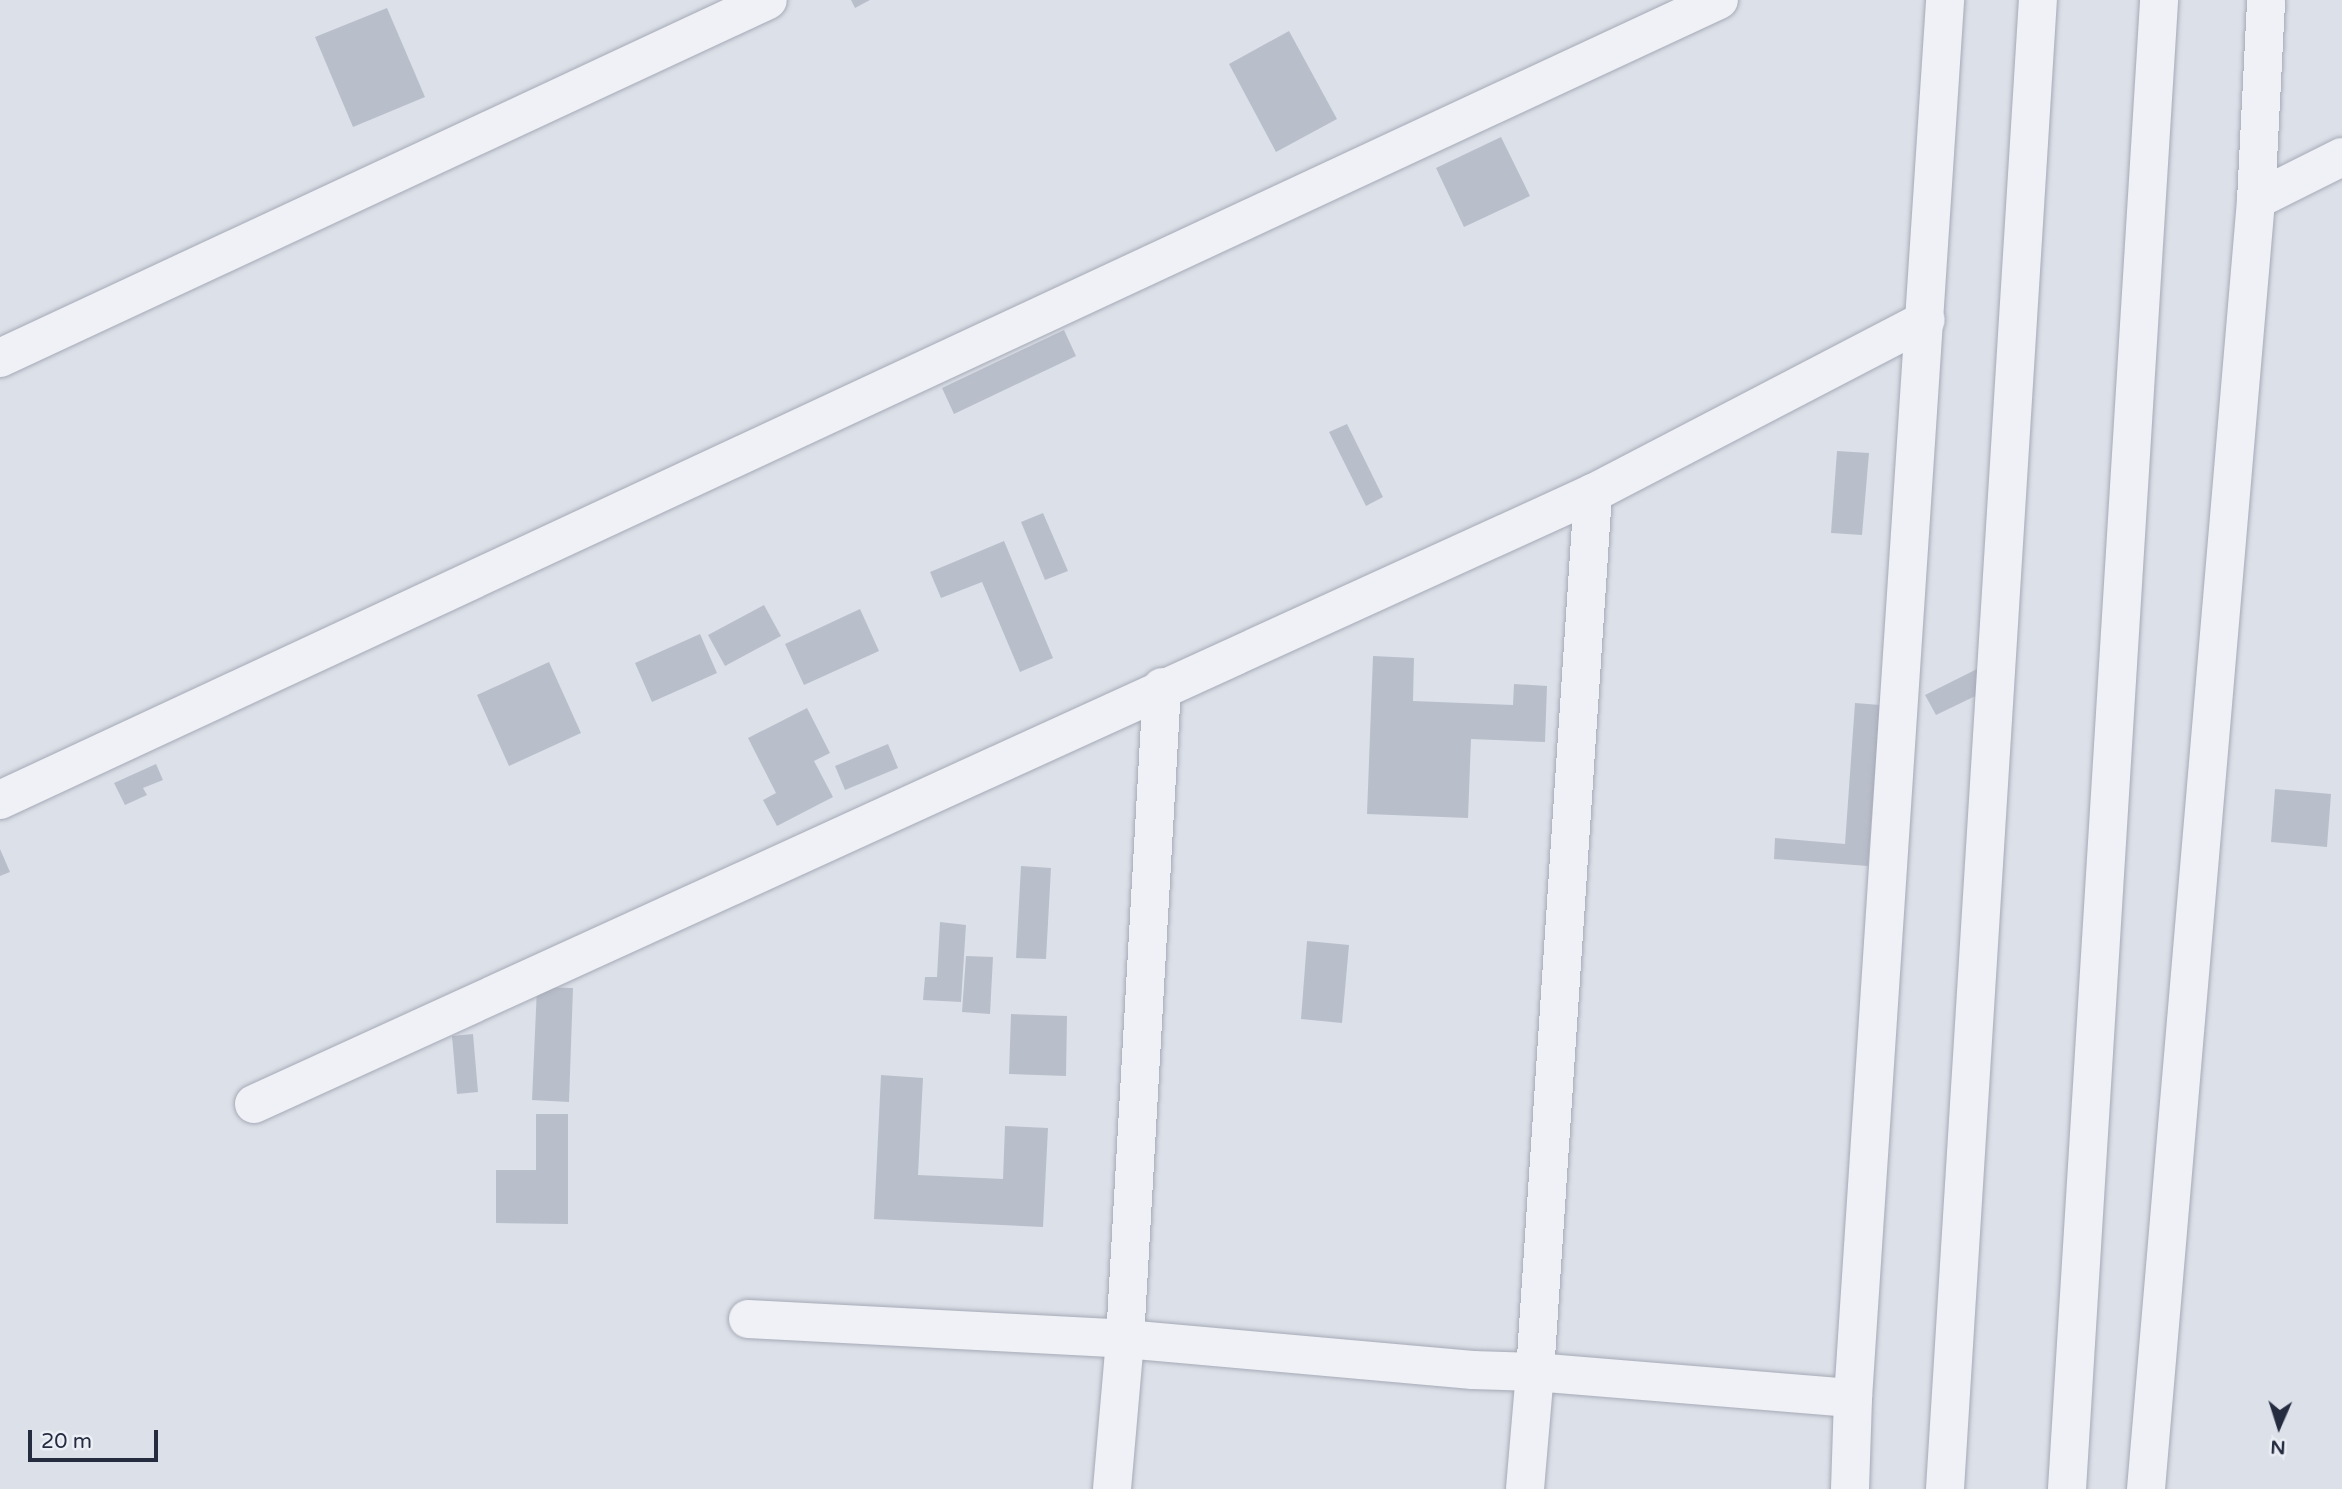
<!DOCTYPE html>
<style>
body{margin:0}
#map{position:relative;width:2342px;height:1489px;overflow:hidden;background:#dce0e8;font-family:"Varela Round",sans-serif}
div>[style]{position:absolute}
.building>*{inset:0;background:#b9becb}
.roads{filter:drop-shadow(0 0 2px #a5aab6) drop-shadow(0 0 2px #a5aab6)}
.minor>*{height:38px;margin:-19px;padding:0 19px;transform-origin:19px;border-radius:19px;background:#eff1f6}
.tertiary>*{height:38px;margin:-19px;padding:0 19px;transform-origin:19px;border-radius:19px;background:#eff1f6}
span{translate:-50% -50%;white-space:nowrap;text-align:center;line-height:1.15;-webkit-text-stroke:5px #eceff6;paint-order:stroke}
.north{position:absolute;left:2244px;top:1391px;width:70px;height:70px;-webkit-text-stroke:5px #eceff6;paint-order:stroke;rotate:183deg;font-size:19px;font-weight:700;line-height:28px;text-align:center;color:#252c40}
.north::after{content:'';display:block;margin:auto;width:24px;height:32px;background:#252c40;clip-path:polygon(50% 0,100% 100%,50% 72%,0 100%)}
.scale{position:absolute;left:28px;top:1430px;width:130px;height:32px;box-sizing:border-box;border:4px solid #252c40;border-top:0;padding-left:9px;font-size:21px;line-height:24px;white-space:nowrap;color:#252c40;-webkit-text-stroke:5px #eceff6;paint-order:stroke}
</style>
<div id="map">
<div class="building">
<div style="clip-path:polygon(851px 0,870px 0,855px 8px)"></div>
<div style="clip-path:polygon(387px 8px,425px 97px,353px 127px,315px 37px)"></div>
<div style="clip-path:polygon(1289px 31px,1337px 119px,1276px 152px,1229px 64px)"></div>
<div style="clip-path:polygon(1501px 137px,1530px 196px,1464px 227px,1436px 168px)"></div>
<div style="clip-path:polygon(1064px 330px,1076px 356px,954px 414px,942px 388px)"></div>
<div style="clip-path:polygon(1347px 424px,1383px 497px,1366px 506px,1329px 432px)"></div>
<div style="clip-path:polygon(1837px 451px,1869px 453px,1862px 535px,1831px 533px)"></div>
<div style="clip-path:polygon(1043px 513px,1068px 571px,1045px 580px,1021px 522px)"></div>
<div style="clip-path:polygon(1004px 541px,1053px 658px,1020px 672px,982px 582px,941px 598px,930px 572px)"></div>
<div style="clip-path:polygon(764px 605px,781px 636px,725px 666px,708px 635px)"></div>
<div style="clip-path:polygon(860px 609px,879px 651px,804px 685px,785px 644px)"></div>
<div style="clip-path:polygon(700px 634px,717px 673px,652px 702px,635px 663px)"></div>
<div style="clip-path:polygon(1373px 656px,1414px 658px,1413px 701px,1513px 705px,1514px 684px,1547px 686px,1545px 742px,1471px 739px,1468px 818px,1367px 814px)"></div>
<div style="clip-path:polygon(549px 662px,581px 733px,509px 766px,477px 695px)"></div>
<div style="clip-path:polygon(1979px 668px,1990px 689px,1936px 715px,1925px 695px)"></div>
<div style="clip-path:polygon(1855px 703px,1880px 705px,1868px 866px,1774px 859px,1775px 838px,1845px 844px)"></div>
<div style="clip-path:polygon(807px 708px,830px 753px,814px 761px,833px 797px,777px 826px,763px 800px,776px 793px,748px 738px)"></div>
<div style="clip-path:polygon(888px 744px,898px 768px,845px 790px,835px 766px)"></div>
<div style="clip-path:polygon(156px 764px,163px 780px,143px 788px,147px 795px,125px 805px,114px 783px)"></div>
<div style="clip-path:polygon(2275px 789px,2331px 794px,2327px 847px,2271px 842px)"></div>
<div style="clip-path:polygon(0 849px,10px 872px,0 876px)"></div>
<div style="clip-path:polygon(1021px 866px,1051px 868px,1046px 959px,1016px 958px)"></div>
<div style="clip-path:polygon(940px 922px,966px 925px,961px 1002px,923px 1000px,925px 977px,937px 977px)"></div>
<div style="clip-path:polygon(1307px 941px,1349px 945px,1342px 1023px,1301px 1019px)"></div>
<div style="clip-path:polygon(966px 956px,993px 957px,990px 1014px,962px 1012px)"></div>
<div style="clip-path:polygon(537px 987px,573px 988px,569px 1102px,532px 1100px)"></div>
<div style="clip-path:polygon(1011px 1014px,1067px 1016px,1066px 1076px,1009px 1074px)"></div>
<div style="clip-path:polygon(473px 1034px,478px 1092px,457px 1094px,452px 1036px)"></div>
<div style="clip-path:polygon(881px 1075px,923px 1078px,918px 1175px,1003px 1179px,1005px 1126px,1048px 1128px,1043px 1227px,874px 1219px)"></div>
<div style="clip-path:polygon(536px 1114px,568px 1114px,568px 1224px,496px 1223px,496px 1170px,536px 1170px)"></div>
</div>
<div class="roads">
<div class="minor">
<div style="left:2256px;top:200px;width:96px;rotate:-26.6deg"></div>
<div style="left:0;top:358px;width:847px;rotate:-24.99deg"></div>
<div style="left:0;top:800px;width:1896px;rotate:-24.96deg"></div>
<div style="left:254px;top:1104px;width:1472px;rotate:-24.53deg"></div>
<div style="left:1593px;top:493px;width:375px;rotate:-27.5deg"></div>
<div style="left:748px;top:1319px;width:378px;rotate:3deg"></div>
<div style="left:1125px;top:1339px;width:349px;rotate:5.1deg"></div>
<div style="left:1473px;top:1370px;width:62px;rotate:1.8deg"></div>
<div style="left:1535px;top:1372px;width:319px;rotate:4.7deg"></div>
<div style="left:1112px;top:1489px;width:151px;rotate:-85deg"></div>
<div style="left:1125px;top:1339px;width:653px;rotate:-86.75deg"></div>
<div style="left:1525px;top:1489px;width:117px;rotate:-85.1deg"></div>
<div style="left:1535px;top:1372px;width:881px;rotate:-86.22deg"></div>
<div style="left:1850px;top:1489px;width:91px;rotate:-88.1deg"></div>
<div style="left:1853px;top:1398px;width:1401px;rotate:-86.23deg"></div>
<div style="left:2146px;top:1489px;width:1294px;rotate:-85.12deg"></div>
<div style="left:2256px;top:200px;width:200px;rotate:-87.1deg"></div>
</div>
<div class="tertiary">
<div style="left:1945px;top:1489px;width:1492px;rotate:-86.43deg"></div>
<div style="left:2067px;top:1489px;width:1492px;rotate:-86.46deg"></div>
</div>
</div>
<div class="north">N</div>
<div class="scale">20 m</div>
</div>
